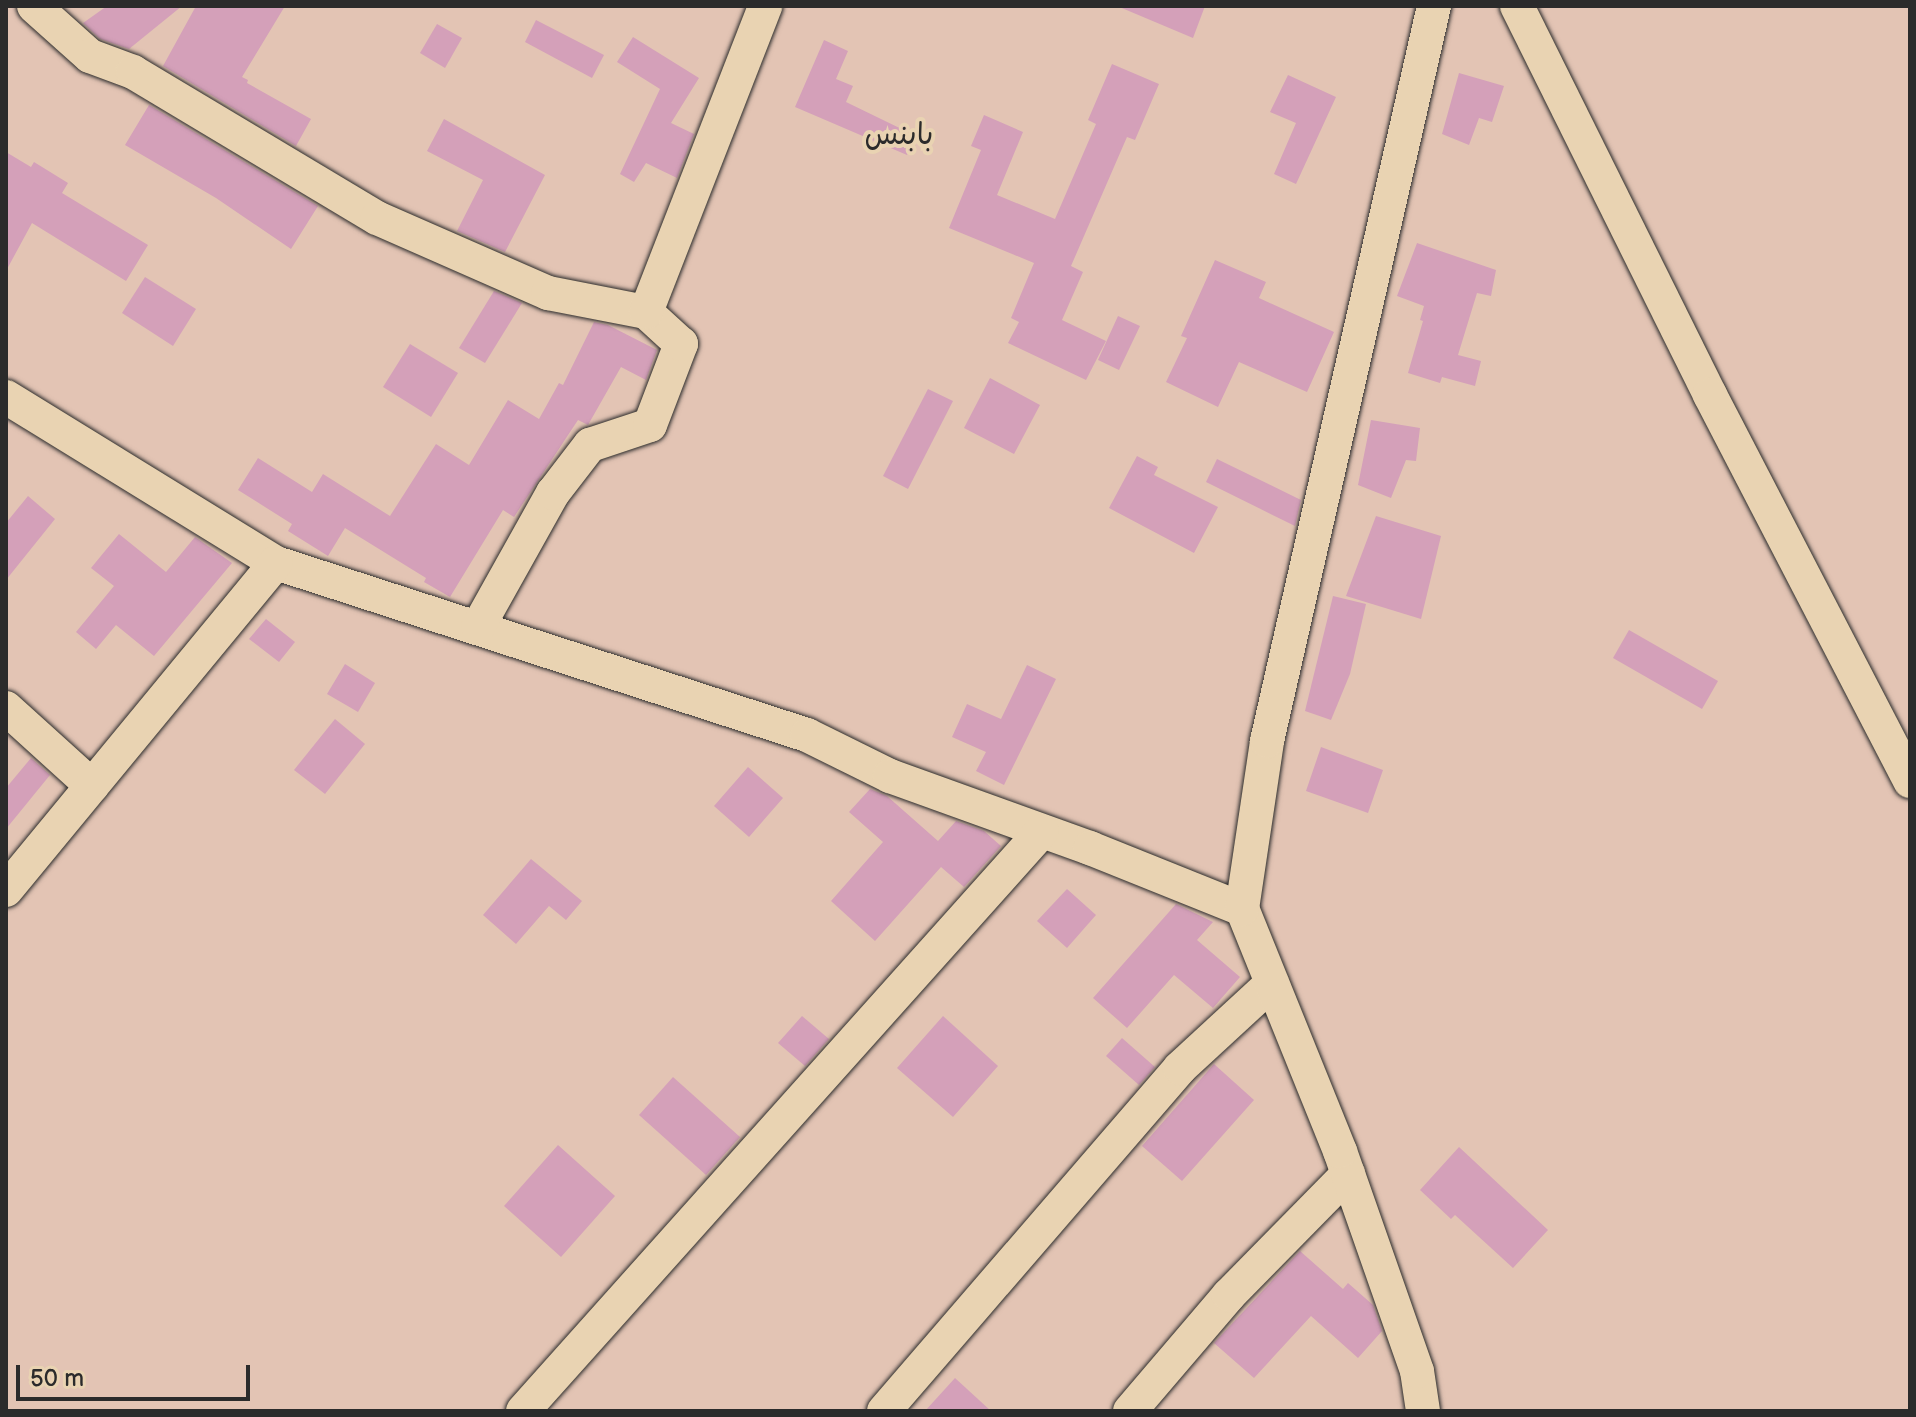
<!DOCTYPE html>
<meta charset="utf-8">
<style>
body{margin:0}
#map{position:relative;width:1916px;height:1417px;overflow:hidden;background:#e3c4b4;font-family:"Balsamiq Sans","Playpen Sans Arabic",sans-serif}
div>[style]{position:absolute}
.building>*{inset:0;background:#d4a0b9}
.roads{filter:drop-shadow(0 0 2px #2b2b2b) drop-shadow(0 0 2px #2b2b2b)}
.minor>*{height:34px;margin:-17px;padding:0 17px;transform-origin:17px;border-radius:17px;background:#e9d3b2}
span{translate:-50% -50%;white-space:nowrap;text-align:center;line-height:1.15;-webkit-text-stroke:8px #e9d3b2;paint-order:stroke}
.quarter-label{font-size:30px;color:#2b2b2b}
.frame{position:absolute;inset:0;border:8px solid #2b2b2b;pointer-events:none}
.scale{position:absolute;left:16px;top:1365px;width:234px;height:36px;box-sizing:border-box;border:4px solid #2b2b2b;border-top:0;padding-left:10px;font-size:24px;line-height:28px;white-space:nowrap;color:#2b2b2b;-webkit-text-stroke:6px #e9d3b2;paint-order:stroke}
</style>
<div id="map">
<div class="building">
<div style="clip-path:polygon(107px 6px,182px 6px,129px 49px,100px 39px,83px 23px)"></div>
<div style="clip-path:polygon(196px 6px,285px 6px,242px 77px,248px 80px,247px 83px,311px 119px,296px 146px,163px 66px)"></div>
<div style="clip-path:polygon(1117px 6px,1205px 6px,1193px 38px)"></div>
<div style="clip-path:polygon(536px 20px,604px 55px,592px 78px,525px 42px)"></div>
<div style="clip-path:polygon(437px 24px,462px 38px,445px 68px,420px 53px)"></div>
<div style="clip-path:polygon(633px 37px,699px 78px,671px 123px,694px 134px,677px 178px,646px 163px,634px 182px,620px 174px,660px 89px,617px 62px)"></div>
<div style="clip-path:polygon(824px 40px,848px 51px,836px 79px,853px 86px,846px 102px,916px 136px,907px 155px,795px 107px)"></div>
<div style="clip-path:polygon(1112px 64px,1159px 84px,1135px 140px,1127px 137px,1071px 266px,1083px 272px,1062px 320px,1106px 341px,1086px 380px,1008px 343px,1019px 322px,1011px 318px,1034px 263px,949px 228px,981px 150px,971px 146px,984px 115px,1023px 132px,997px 195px,1055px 219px,1096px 124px,1088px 120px)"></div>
<div style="clip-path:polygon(1459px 73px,1504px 86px,1492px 122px,1479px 118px,1469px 145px,1442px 134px)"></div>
<div style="clip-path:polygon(1288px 75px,1336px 97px,1296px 184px,1274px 174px,1296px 123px,1270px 112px)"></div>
<div style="clip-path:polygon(149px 105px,318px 206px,291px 249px,216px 198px,125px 145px)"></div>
<div style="clip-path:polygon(444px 119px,545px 175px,505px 252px,457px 231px,483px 180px,427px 151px)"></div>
<div style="clip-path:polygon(6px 152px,31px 167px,34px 162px,68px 183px,62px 193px,148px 245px,126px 281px,32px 223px,6px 271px)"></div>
<div style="clip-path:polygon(1417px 243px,1496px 270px,1491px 296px,1477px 293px,1458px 355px,1481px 361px,1475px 386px,1442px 377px,1440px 383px,1408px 373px,1423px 321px,1420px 320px,1424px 306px,1397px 296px)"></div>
<div style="clip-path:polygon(1215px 260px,1266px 282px,1259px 298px,1334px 332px,1307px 392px,1239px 362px,1218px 407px,1166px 382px,1187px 338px,1181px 336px)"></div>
<div style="clip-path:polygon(145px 277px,196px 309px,173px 346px,122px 313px)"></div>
<div style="clip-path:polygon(494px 291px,522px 303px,485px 363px,459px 348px)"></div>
<div style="clip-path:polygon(1118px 316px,1140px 326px,1119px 370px,1098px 360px)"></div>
<div style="clip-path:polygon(594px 322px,608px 325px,657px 350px,646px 380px,621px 367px,588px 425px,578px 420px,514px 517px,503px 510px,450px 597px,424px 582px,426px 578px,345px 528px,328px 556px,288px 531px,292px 524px,238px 490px,258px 458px,312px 492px,323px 474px,390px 516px,436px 444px,469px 465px,508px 400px,539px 419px,559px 383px,563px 385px)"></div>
<div style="clip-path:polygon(410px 344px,458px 373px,431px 417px,383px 387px)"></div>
<div style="clip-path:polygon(990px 378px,1040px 405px,1014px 454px,964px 428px)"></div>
<div style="clip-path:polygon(928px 389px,953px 401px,908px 489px,883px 476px)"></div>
<div style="clip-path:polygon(1371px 420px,1420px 428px,1416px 461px,1406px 460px,1391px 498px,1358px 485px)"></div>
<div style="clip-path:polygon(1137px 456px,1158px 467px,1154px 475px,1218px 507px,1194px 553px,1109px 508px)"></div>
<div style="clip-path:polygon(1217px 459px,1301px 500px,1295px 526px,1206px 482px)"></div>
<div style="clip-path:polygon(28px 496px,55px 519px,6px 580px,6px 523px)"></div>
<div style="clip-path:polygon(1376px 516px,1441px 536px,1421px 619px,1346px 596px)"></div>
<div style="clip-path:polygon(119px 534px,166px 572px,195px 537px,232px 563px,154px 656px,116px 625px,96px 649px,76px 632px,114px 586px,91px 568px)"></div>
<div style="clip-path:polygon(1333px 596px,1366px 604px,1350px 674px,1331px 720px,1305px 711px)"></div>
<div style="clip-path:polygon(266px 619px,295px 642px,279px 662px,249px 639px)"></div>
<div style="clip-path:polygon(1629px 630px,1718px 681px,1702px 709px,1613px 658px)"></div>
<div style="clip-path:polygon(345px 664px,375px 683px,358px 712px,327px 694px)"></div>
<div style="clip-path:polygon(1027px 665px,1056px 679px,1004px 785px,976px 771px,986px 752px,952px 737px,967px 704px,1001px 719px)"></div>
<div style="clip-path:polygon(335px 719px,365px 744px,325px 794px,294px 770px)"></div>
<div style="clip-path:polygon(1321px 747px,1383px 770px,1368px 813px,1306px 791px)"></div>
<div style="clip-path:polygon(31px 758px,50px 775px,6px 829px,6px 788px)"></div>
<div style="clip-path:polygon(748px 767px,783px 798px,749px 837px,714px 806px)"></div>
<div style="clip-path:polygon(870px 789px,887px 796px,938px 841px,956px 821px,984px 831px,1001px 846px,964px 887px,941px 867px,875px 941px,831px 901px,883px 842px,849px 812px)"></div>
<div style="clip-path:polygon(531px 859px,582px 901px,566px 920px,549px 906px,516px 944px,483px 915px)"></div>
<div style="clip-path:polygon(1067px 889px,1096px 915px,1067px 948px,1037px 921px)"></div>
<div style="clip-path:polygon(1176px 904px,1213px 922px,1197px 940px,1240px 977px,1213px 1008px,1174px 975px,1127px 1028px,1093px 998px)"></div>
<div style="clip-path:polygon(802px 1016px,829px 1039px,805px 1066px,778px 1043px)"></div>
<div style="clip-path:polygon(943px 1016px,998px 1066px,953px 1117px,897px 1068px)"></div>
<div style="clip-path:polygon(1122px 1038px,1155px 1067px,1139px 1085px,1106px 1056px)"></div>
<div style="clip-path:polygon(1214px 1064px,1254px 1100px,1182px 1181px,1142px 1146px)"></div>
<div style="clip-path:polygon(673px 1077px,740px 1137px,706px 1175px,639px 1115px)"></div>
<div style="clip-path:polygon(558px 1145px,615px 1196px,561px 1257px,504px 1206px)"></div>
<div style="clip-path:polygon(1459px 1147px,1548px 1230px,1513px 1268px,1455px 1215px,1451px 1219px,1420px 1190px)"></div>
<div style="clip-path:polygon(1300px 1251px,1343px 1289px,1348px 1283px,1373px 1305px,1382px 1331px,1358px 1358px,1311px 1316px,1254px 1378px,1214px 1343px)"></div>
<div style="clip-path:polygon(955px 1378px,991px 1411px,925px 1411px)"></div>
</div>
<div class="roads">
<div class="minor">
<div style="left:34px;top:6px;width:75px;rotate:41.8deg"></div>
<div style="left:90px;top:56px;width:46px;rotate:20.4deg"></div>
<div style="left:133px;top:72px;width:284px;rotate:30.9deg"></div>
<div style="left:377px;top:218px;width:187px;rotate:23.7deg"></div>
<div style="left:548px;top:293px;width:100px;rotate:11deg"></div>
<div style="left:1517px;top:6px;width:434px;rotate:63.6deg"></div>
<div style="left:1710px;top:395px;width:435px;rotate:62.6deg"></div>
<div style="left:6px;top:397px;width:317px;rotate:31.6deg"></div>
<div style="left:276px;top:563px;width:558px;rotate:17.95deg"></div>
<div style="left:807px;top:735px;width:93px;rotate:26.3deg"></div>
<div style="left:890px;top:776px;width:213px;rotate:19.8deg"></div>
<div style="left:1090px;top:848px;width:164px;rotate:21.9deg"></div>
<div style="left:478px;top:627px;width:154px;rotate:-60.8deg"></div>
<div style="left:553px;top:493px;width:61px;rotate:-52.4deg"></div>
<div style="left:590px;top:445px;width:63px;rotate:-18.4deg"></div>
<div style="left:650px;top:425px;width:87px;rotate:-69.1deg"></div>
<div style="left:681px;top:344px;width:47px;rotate:-137.6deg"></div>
<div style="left:646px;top:312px;width:328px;rotate:-68.7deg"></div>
<div style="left:6px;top:708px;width:116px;rotate:42.2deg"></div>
<div style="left:6px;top:890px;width:424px;rotate:-50.5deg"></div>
<div style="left:523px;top:1411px;width:778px;rotate:-48.18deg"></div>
<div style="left:884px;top:1411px;width:453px;rotate:-49.2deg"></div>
<div style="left:1180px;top:1068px;width:125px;rotate:-42.7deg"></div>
<div style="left:1130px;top:1411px;width:153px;rotate:-49.5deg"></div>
<div style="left:1229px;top:1295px;width:170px;rotate:-45.5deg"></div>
<div style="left:1423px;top:1411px;width:40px;rotate:-98.5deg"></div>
<div style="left:1417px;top:1371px;width:233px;rotate:-109.3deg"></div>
<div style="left:1340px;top:1151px;width:261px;rotate:-112deg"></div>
<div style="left:1242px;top:909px;width:170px;rotate:-81.5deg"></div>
<div style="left:1267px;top:741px;width:754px;rotate:-77.2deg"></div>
</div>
</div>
<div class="quarter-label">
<span style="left:899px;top:135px">بابنس</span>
</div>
<div class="frame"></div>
<div class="scale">50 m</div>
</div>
